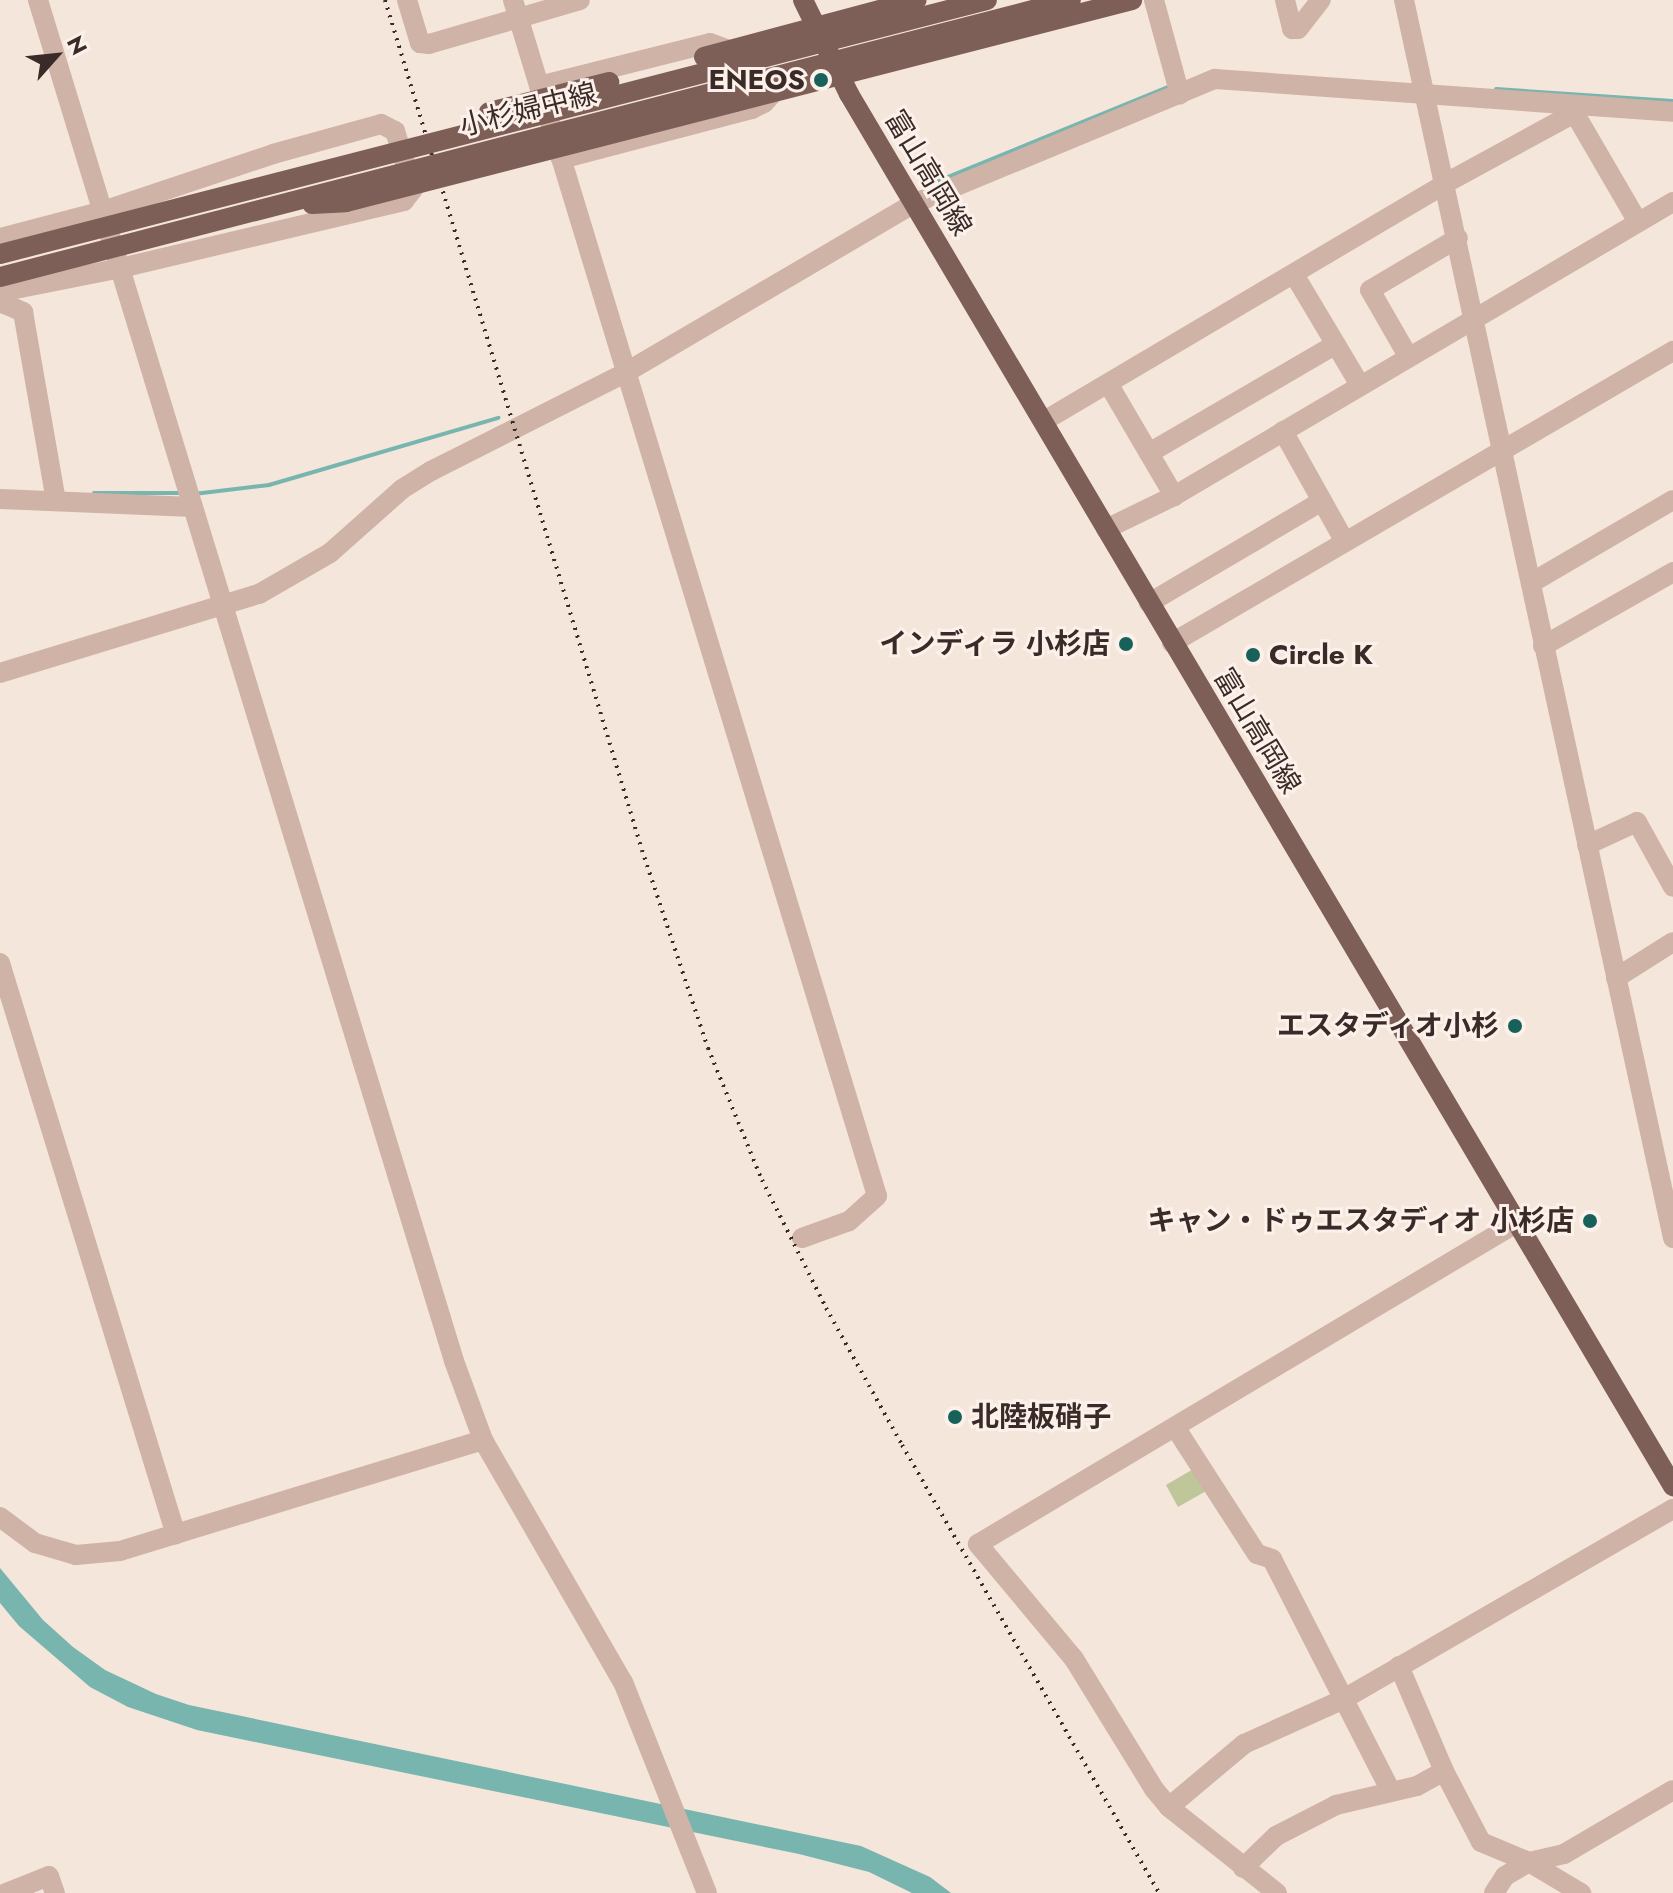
<!DOCTYPE html>
<meta charset="utf-8">
<style>
body{margin:0}
#map{position:relative;width:1673px;height:1893px;overflow:hidden;background:#f5e6dc;font-family:Jost,"Noto Sans JP",sans-serif}
div>[style]{position:absolute}
.green>*{inset:0;background:#bec69a}
.water>*{inset:0;background:#78b5af}
.stream>*{height:4px;margin:-2px;padding:0 2px;transform-origin:2px;border-radius:2px;background:#78b5af}
.minor>*{height:20px;margin:-10px;padding:0 10px;transform-origin:10px;border-radius:10px;background:#cfb3a7}
.major>*{height:20px;margin:-10px;padding:0 10px;transform-origin:10px;border-radius:10px;background:#7e5f57}
.rail>*{height:4px;margin-top:-2px;transform-origin:0;background:repeating-linear-gradient(90deg,#3a2b28 0 2px,transparent 0 8px)}
.major-bridge>*{height:20px;margin:-10px;padding:0 10px;transform-origin:10px;border-radius:10px;background:#7e5f57}
.dots>*{width:22px;height:22px;translate:-50% -50%;box-sizing:border-box;border:4px solid #fcf1ea;border-radius:50%}
span{translate:-50% -50%;white-space:nowrap;text-align:center;line-height:1.15;-webkit-text-stroke:6px #fcf1ea;paint-order:stroke}
.poi-label{font-size:28px;color:#3a2b28;font-weight:700}
.right{translate:-100% -50%;text-align:right}
.left{translate:0 -50%;text-align:left}
.street-label{font-size:28px;color:#3a2b28}
.north{position:absolute;left:16px;top:16px;width:80px;height:80px;-webkit-text-stroke:6px #fcf1ea;paint-order:stroke;rotate:63deg;font-size:22px;font-weight:700;line-height:32px;text-align:center;color:#3a2b28}
.north::after{content:'';display:block;margin:auto;width:28px;height:36px;background:#3a2b28;clip-path:polygon(50% 0,100% 100%,50% 72%,0 100%)}
</style>
<div id="map">
<div class="green">
<div style="clip-path:polygon(1195px 1468px,1208px 1490px,1178px 1507px,1166px 1485px)"></div>
</div>
<div class="water">
<div style="clip-path:polygon(0 1568px,43px 1620px,73px 1647px,105px 1670px,156px 1694px,189px 1705px,861px 1846px,930px 1877px,951px 1893px,912px 1893px,869px 1872px,799px 1854px,197px 1730px,128px 1707px,90px 1687px,19px 1626px,0 1603px)"></div>
</div>
<div class="stream">
<div style="left:1496px;top:89px;width:177px;rotate:3.9deg"></div>
<div style="left:933px;top:183px;width:257px;rotate:-22.2deg"></div>
<div style="left:94px;top:493px;width:88px"></div>
<div style="left:194px;top:494px;width:76px;rotate:-6.8deg"></div>
<div style="left:269px;top:485px;width:239px;rotate:-16.3deg"></div>
</div>
<div class="minor">
<div style="left:38px;top:0;width:1423px;rotate:73deg"></div>
<div style="left:454px;top:1361px;width:84px;rotate:69.8deg"></div>
<div style="left:483px;top:1440px;width:280px;rotate:60deg"></div>
<div style="left:623px;top:1682px;width:227px;rotate:68.3deg"></div>
<div style="left:407px;top:0;width:45px;rotate:73.2deg"></div>
<div style="left:420px;top:43px;width:9px;rotate:6deg"></div>
<div style="left:429px;top:44px;width:157px;rotate:-16.2deg"></div>
<div style="left:513px;top:0;width:1250px;rotate:73.07deg"></div>
<div style="left:877px;top:1196px;width:38px;rotate:138deg"></div>
<div style="left:849px;top:1221px;width:50px;rotate:160.1deg"></div>
<div style="left:1154px;top:0;width:98px;rotate:74.7deg"></div>
<div style="left:1285px;top:0;width:30px;rotate:76deg"></div>
<div style="left:1292px;top:29px;width:6px"></div>
<div style="left:1298px;top:29px;width:37px;rotate:-52deg"></div>
<div style="left:1404px;top:0;width:1267px;rotate:77.74deg"></div>
<div style="left:539px;top:86px;width:176px;rotate:-14.1deg"></div>
<div style="left:710px;top:43px;width:20px;rotate:20deg"></div>
<div style="left:561px;top:159px;width:197px;rotate:-14.7deg"></div>
<div style="left:752px;top:109px;width:13px;rotate:-27deg"></div>
<div style="left:764px;top:103px;width:13px;rotate:-48deg"></div>
<div style="left:0;top:238px;width:106px;rotate:-14.7deg"></div>
<div style="left:103px;top:211px;width:179px;rotate:-18.5deg"></div>
<div style="left:273px;top:154px;width:112px;rotate:-15.5deg"></div>
<div style="left:381px;top:124px;width:16px;rotate:27deg"></div>
<div style="left:395px;top:131px;width:61px;rotate:72.8deg"></div>
<div style="left:413px;top:189px;width:15px;rotate:127deg"></div>
<div style="left:404px;top:201px;width:291px;rotate:166.7deg"></div>
<div style="left:121px;top:268px;width:123px;rotate:168.8deg"></div>
<div style="left:1295px;top:276px;width:127px;rotate:59.2deg"></div>
<div style="left:1px;top:292px;width:13px;rotate:72deg"></div>
<div style="left:5px;top:304px;width:20px;rotate:24deg"></div>
<div style="left:23px;top:312px;width:192px;rotate:80.1deg"></div>
<div style="left:1408px;top:356px;width:76px;rotate:-119.9deg"></div>
<div style="left:1370px;top:290px;width:102px;rotate:-30.6deg"></div>
<div style="left:1109px;top:385px;width:129px;rotate:59.6deg"></div>
<div style="left:1044px;top:421px;width:467px;rotate:-30.6deg"></div>
<div style="left:1446px;top:183px;width:136px;rotate:-28.6deg"></div>
<div style="left:1565px;top:118px;width:13px;rotate:-61deg"></div>
<div style="left:1571px;top:107px;width:133px;rotate:59.8deg"></div>
<div style="left:1283px;top:431px;width:127px;rotate:60.8deg"></div>
<div style="left:1149px;top:453px;width:216px;rotate:-30.2deg"></div>
<div style="left:0;top:499px;width:193px;rotate:2.4deg"></div>
<div style="left:1106px;top:529px;width:76px;rotate:-25.9deg"></div>
<div style="left:1174px;top:496px;width:579px;rotate:-30.51deg"></div>
<div style="left:1531px;top:583px;width:164px;rotate:-30.3deg"></div>
<div style="left:1149px;top:603px;width:201px;rotate:-30.5deg"></div>
<div style="left:1172px;top:643px;width:580px;rotate:-30.24deg"></div>
<div style="left:1543px;top:646px;width:150px;rotate:-29.6deg"></div>
<div style="left:0;top:673px;width:271px;rotate:-17deg"></div>
<div style="left:259px;top:594px;width:82px;rotate:-30deg"></div>
<div style="left:330px;top:553px;width:96px;rotate:-41.6deg"></div>
<div style="left:402px;top:489px;width:34px;rotate:-32deg"></div>
<div style="left:431px;top:471px;width:217px;rotate:-26.8deg"></div>
<div style="left:625px;top:373px;width:334px;rotate:-30.4deg"></div>
<div style="left:913px;top:204px;width:327px;rotate:-22.5deg"></div>
<div style="left:1215px;top:79px;width:459px;rotate:4.1deg"></div>
<div style="left:1587px;top:845px;width:55px;rotate:-24.7deg"></div>
<div style="left:1637px;top:822px;width:74px;rotate:61deg"></div>
<div style="left:0;top:963px;width:598px;rotate:72.9deg"></div>
<div style="left:1616px;top:978px;width:67px;rotate:-32.3deg"></div>
<div style="left:1175px;top:1427px;width:151px;rotate:57.2deg"></div>
<div style="left:1257px;top:1554px;width:16px;rotate:18deg"></div>
<div style="left:1272px;top:1559px;width:259px;rotate:62.9deg"></div>
<div style="left:0;top:1517px;width:44px;rotate:36.6deg"></div>
<div style="left:35px;top:1543px;width:43px;rotate:16.3deg"></div>
<div style="left:76px;top:1555px;width:44px;rotate:-5.2deg"></div>
<div style="left:120px;top:1551px;width:380px;rotate:-17deg"></div>
<div style="left:1399px;top:1666px;width:114px;rotate:66.8deg"></div>
<div style="left:1444px;top:1771px;width:80px;rotate:62.5deg"></div>
<div style="left:1481px;top:1842px;width:52px;rotate:22.6deg"></div>
<div style="left:1529px;top:1862px;width:61px;rotate:30.8deg"></div>
<div style="left:1169px;top:1807px;width:98px;rotate:-40deg"></div>
<div style="left:1244px;top:1744px;width:107px;rotate:-24.2deg"></div>
<div style="left:1342px;top:1700px;width:382px;rotate:-30deg"></div>
<div style="left:1243px;top:1868px;width:46px;rotate:-44.1deg"></div>
<div style="left:1276px;top:1836px;width:68px;rotate:-27.3deg"></div>
<div style="left:1336px;top:1805px;width:83px;rotate:-13.2deg"></div>
<div style="left:1417px;top:1786px;width:31px;rotate:-29deg"></div>
<div style="left:6px;top:1893px;width:46px;rotate:-21.6deg"></div>
<div style="left:49px;top:1876px;width:18px;rotate:71deg"></div>
<div style="left:1277px;top:1893px;width:138px;rotate:-141.5deg"></div>
<div style="left:1169px;top:1807px;width:23px;rotate:-130deg"></div>
<div style="left:1154px;top:1789px;width:153px;rotate:-121.6deg"></div>
<div style="left:1074px;top:1659px;width:150px;rotate:-129.9deg"></div>
<div style="left:978px;top:1544px;width:629px;rotate:-30.81deg"></div>
<div style="left:1494px;top:1893px;width:20px;rotate:-57deg"></div>
<div style="left:1505px;top:1876px;width:28px;rotate:-30deg"></div>
<div style="left:1529px;top:1862px;width:36px;rotate:-13deg"></div>
<div style="left:1564px;top:1854px;width:126px;rotate:-30.4deg"></div>
</div>
<div class="major">
<div style="left:803px;top:0;width:105px;rotate:63.9deg"></div>
<div style="left:849px;top:94px;width:1618px;rotate:59.38deg"></div>
<div style="left:704px;top:57px;width:220px;rotate:-15deg"></div>
<div style="left:735px;top:102px;width:410px;rotate:-14.4deg"></div>
</div>
<div class="rail">
<div style="left:385px;top:0;width:888px;rotate:73.18deg"></div>
<div style="left:642px;top:850px;width:209px;rotate:71.6deg"></div>
<div style="left:708px;top:1048px;width:143px;rotate:67.8deg"></div>
<div style="left:762px;top:1180px;width:143px;rotate:63.4deg"></div>
<div style="left:826px;top:1308px;width:157px;rotate:61deg"></div>
<div style="left:902px;top:1445px;width:516px;rotate:60.16deg"></div>
</div>
<div class="major-bridge">
<div style="left:489px;top:112px;width:124px;rotate:-14deg"></div>
<div style="left:312px;top:204px;width:34px;rotate:-3deg"></div>
<div style="left:346px;top:202px;width:402px;rotate:-14.4deg"></div>
<div style="left:0;top:254px;width:1019px;rotate:-14.43deg"></div>
<div style="left:0;top:277px;width:1106px;rotate:-14.5deg"></div>
</div>
<div class="dots">
<div style="left:821px;top:80px;background:#18615b"></div>
<div style="left:1126px;top:644px;background:#18615b"></div>
<div style="left:1253px;top:655px;background:#18615b"></div>
<div style="left:1515px;top:1026px;background:#18615b"></div>
<div style="left:1590px;top:1221px;background:#18615b"></div>
<div style="left:955px;top:1417px;background:#18615b"></div>
</div>
<div class="poi-label">
<span class="right" style="left:805px;top:80px">ENEOS</span>
<span class="right" style="left:1110px;top:644px">インディラ 小杉店</span>
<span class="left" style="left:1269px;top:655px">Circle K</span>
<span class="right" style="left:1499px;top:1026px">エスタディオ小杉</span>
<span class="right" style="left:1574px;top:1221px">キャン・ドゥエスタディオ 小杉店</span>
<span class="left" style="left:971px;top:1417px">北陸板硝子</span>
</div>
<div class="street-label">
<span style="left:528px;top:110px;rotate:-14deg">小杉婦中線</span>
<span style="left:928px;top:173px;rotate:59deg">富山高岡線</span>
<span style="left:1257px;top:731px;rotate:59deg">富山高岡線</span>
</div>
<div class="north">N</div>
</div>
